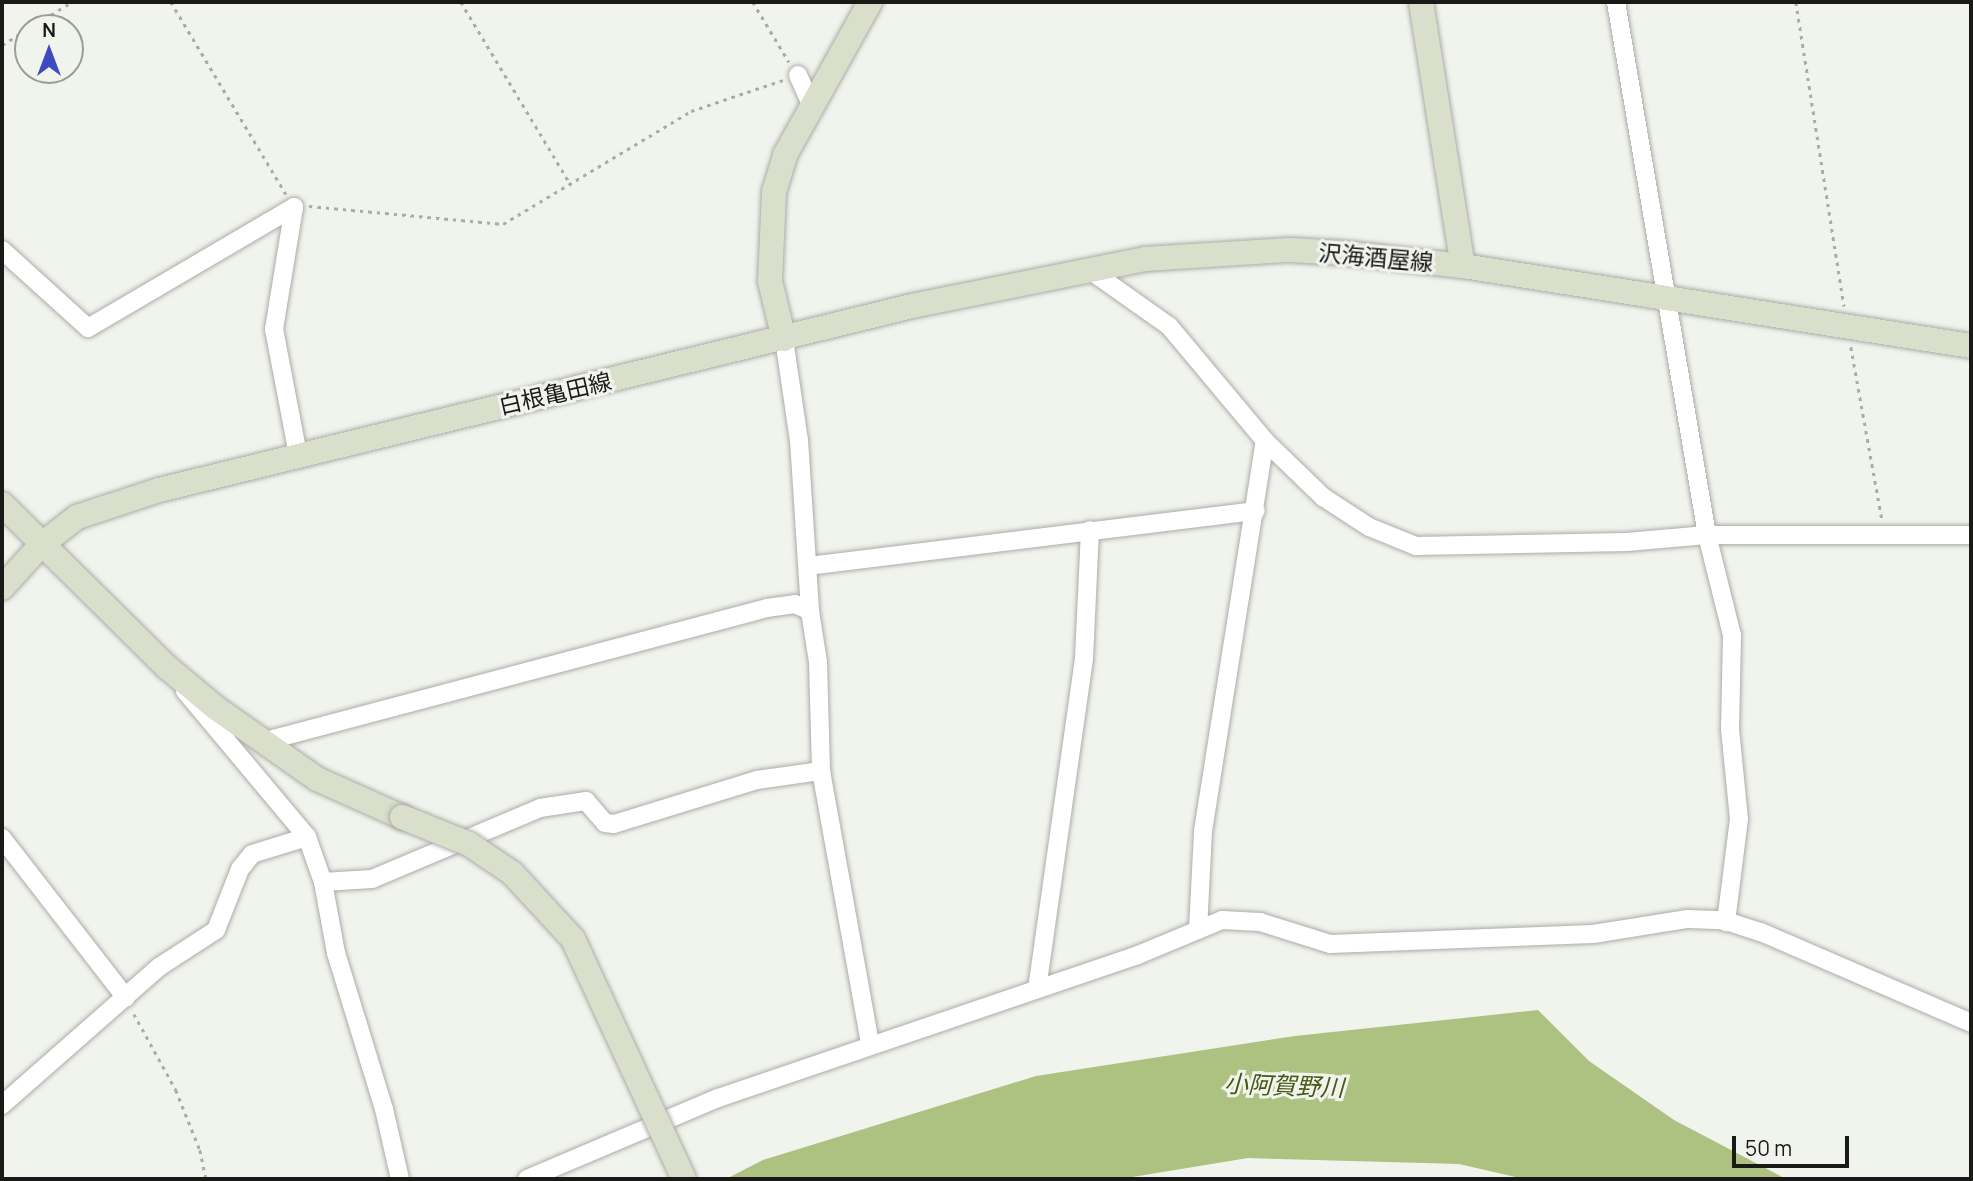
<!DOCTYPE html>
<meta charset="utf-8">
<style>
body{margin:0}
#map{position:relative;width:1973px;height:1181px;overflow:hidden;background:#f1f3ed;font-family:Manrope,"Noto Sans JP",sans-serif}
div>[style]{position:absolute}
.water>*{inset:0;background:#adc180}
.path>*{height:2.5px;margin-top:-1.25px;transform-origin:0;background:repeating-linear-gradient(90deg,#aaaca7 0 3.5px,transparent 0 8.5px)}
.roads{filter:drop-shadow(0 0 2px #abaca7) drop-shadow(0 0 2px #abaca7)}
.street>*{height:18px;margin:-9px;padding:0 9px;transform-origin:9px;border-radius:9px;background:#fff}
.secondary>*{height:24px;margin:-12px;padding:0 12px;transform-origin:12px;border-radius:12px;background:#d9dfcb}
.bridges{filter:drop-shadow(0 0 2px #abaca7) drop-shadow(0 0 2px #abaca7)}
.secondary-bridge>*{height:24px;margin:-12px;padding:0 12px;transform-origin:12px;border-radius:12px;background:#d9dfcb}
span{translate:-50% -50%;white-space:nowrap;text-align:center;line-height:1.15;-webkit-text-stroke:6px #f1f3ed;paint-order:stroke}
.street-label{font-size:23px;color:#191a18}
.water-label{font-size:24px;color:#475810;font-style:italic}
.frame{position:absolute;inset:0;border:4px solid #191a18;pointer-events:none}
.north{position:absolute;left:14px;top:14px;width:70px;height:70px;box-sizing:border-box;background:#f1f3ed;border:2px solid #9b9c98;border-radius:50%;rotate:0deg;font-size:19px;font-weight:700;line-height:28px;text-align:center;color:#191a18}
.north::after{content:'';display:block;margin:auto;width:24px;height:32px;background:#3e4bbf;clip-path:polygon(50% 0,100% 100%,50% 72%,0 100%)}
.scale{position:absolute;left:1732px;top:1136px;width:117px;height:32px;box-sizing:border-box;border:4px solid #191a18;border-top:0;padding-left:9px;font-size:21px;line-height:24px;white-space:nowrap;color:#191a18;-webkit-text-stroke:5px #f1f3ed;paint-order:stroke}
</style>
<div id="map">
<div class="water">
<div style="clip-path:polygon(1538px 1010px,1589px 1061px,1674px 1120px,1786px 1179px,1524px 1179px,1459px 1164px,1248px 1158px,1120px 1179px,726px 1179px,763px 1160px,1036px 1076px,1295px 1036px)"></div>
</div>
<div class="path">
<div style="left:171px;top:2px;width:224px;rotate:59.1deg"></div>
<div style="left:461px;top:2px;width:214px;rotate:59deg"></div>
<div style="left:753px;top:2px;width:70px;rotate:59deg"></div>
<div style="left:1796px;top:2px;width:308px;rotate:81deg"></div>
<div style="left:29px;top:28px;width:50px;rotate:-31.2deg"></div>
<div style="left:2px;top:45px;width:31px;rotate:-32deg"></div>
<div style="left:309px;top:206px;width:195px;rotate:5.3deg"></div>
<div style="left:503px;top:224px;width:219px;rotate:-31deg"></div>
<div style="left:691px;top:111px;width:97px;rotate:-18.6deg"></div>
<div style="left:1851px;top:347px;width:176px;rotate:79.8deg"></div>
<div style="left:134px;top:1014px;width:87px;rotate:61.1deg"></div>
<div style="left:176px;top:1090px;width:65px;rotate:68.2deg"></div>
<div style="left:200px;top:1150px;width:30px;rotate:78deg"></div>
</div>
<div class="roads">
<div class="street">
<div style="left:1616px;top:2px;width:541px;rotate:80.31deg"></div>
<div style="left:1707px;top:535px;width:103px;rotate:76deg"></div>
<div style="left:1732px;top:635px;width:94px;rotate:91.2deg"></div>
<div style="left:1730px;top:729px;width:90px;rotate:84.3deg"></div>
<div style="left:1739px;top:819px;width:104px;rotate:97.2deg"></div>
<div style="left:798px;top:75px;width:32px;rotate:66deg"></div>
<div style="left:294px;top:207px;width:124px;rotate:99.3deg"></div>
<div style="left:274px;top:329px;width:128px;rotate:79.2deg"></div>
<div style="left:2px;top:250px;width:116px;rotate:42.2deg"></div>
<div style="left:88px;top:328px;width:239px;rotate:-30.4deg"></div>
<div style="left:1087px;top:268px;width:100px;rotate:35.3deg"></div>
<div style="left:1169px;top:326px;width:150px;rotate:50.1deg"></div>
<div style="left:1265px;top:441px;width:81px;rotate:44deg"></div>
<div style="left:1323px;top:497px;width:55px;rotate:33.1deg"></div>
<div style="left:1369px;top:527px;width:51px;rotate:22deg"></div>
<div style="left:1416px;top:546px;width:211px;rotate:-1.1deg"></div>
<div style="left:1627px;top:542px;width:80px;rotate:-5deg"></div>
<div style="left:1707px;top:535px;width:264px"></div>
<div style="left:784px;top:339px;width:102px;rotate:81.6deg"></div>
<div style="left:799px;top:440px;width:171px;rotate:86.3deg"></div>
<div style="left:810px;top:611px;width:52px;rotate:81.1deg"></div>
<div style="left:818px;top:662px;width:109px;rotate:88.4deg"></div>
<div style="left:821px;top:771px;width:276px;rotate:79.8deg"></div>
<div style="left:808px;top:566px;width:451px;rotate:-7deg"></div>
<div style="left:185px;top:691px;width:190px;rotate:50.1deg"></div>
<div style="left:307px;top:837px;width:48px;rotate:70.4deg"></div>
<div style="left:323px;top:882px;width:72px;rotate:79.6deg"></div>
<div style="left:336px;top:953px;width:163px;rotate:72.9deg"></div>
<div style="left:384px;top:1109px;width:72px;rotate:77.1deg"></div>
<div style="left:262px;top:742px;width:522px;rotate:-14.86deg"></div>
<div style="left:767px;top:608px;width:28px;rotate:-8deg"></div>
<div style="left:795px;top:604px;width:17px;rotate:25deg"></div>
<div style="left:2px;top:838px;width:202px;rotate:52.2deg"></div>
<div style="left:323px;top:882px;width:49px;rotate:-3.5deg"></div>
<div style="left:372px;top:879px;width:182px;rotate:-22.9deg"></div>
<div style="left:540px;top:808px;width:47px;rotate:-8.7deg"></div>
<div style="left:586px;top:801px;width:29px;rotate:49deg"></div>
<div style="left:605px;top:823px;width:9px;rotate:6deg"></div>
<div style="left:614px;top:824px;width:150px;rotate:-17.1deg"></div>
<div style="left:757px;top:780px;width:65px;rotate:-8deg"></div>
<div style="left:1198px;top:930px;width:99px;rotate:-87.1deg"></div>
<div style="left:1203px;top:831px;width:395px;rotate:-81deg"></div>
<div style="left:1037px;top:989px;width:334px;rotate:-81.9deg"></div>
<div style="left:1084px;top:658px;width:128px;rotate:-87.3deg"></div>
<div style="left:2px;top:1105px;width:209px;rotate:-41.3deg"></div>
<div style="left:159px;top:967px;width:68px;rotate:-33deg"></div>
<div style="left:216px;top:930px;width:66px;rotate:-68.5deg"></div>
<div style="left:240px;top:869px;width:19px;rotate:-51deg"></div>
<div style="left:252px;top:854px;width:58px;rotate:-17.2deg"></div>
<div style="left:527px;top:1179px;width:207px;rotate:-23deg"></div>
<div style="left:718px;top:1098px;width:444px;rotate:-18.8deg"></div>
<div style="left:1138px;top:955px;width:91px;rotate:-22.6deg"></div>
<div style="left:1222px;top:920px;width:38px;rotate:3deg"></div>
<div style="left:1260px;top:922px;width:73px;rotate:17.4deg"></div>
<div style="left:1330px;top:944px;width:263px;rotate:-2.2deg"></div>
<div style="left:1593px;top:934px;width:96px;rotate:-9deg"></div>
<div style="left:1688px;top:919px;width:35px;rotate:2deg"></div>
<div style="left:1723px;top:920px;width:40px;rotate:18deg"></div>
<div style="left:1761px;top:932px;width:229px;rotate:23.4deg"></div>
</div>
<div class="secondary">
<div style="left:1421px;top:2px;width:267px;rotate:81deg"></div>
<div style="left:784px;top:339px;width:60px;rotate:-103.6deg"></div>
<div style="left:770px;top:281px;width:89px;rotate:-87.4deg"></div>
<div style="left:774px;top:192px;width:39px;rotate:-73deg"></div>
<div style="left:785px;top:155px;width:175px;rotate:-60.9deg"></div>
<div style="left:2px;top:504px;width:233px;rotate:44.7deg"></div>
<div style="left:168px;top:668px;width:62px;rotate:39.8deg"></div>
<div style="left:216px;top:708px;width:123px;rotate:35.1deg"></div>
<div style="left:317px;top:779px;width:93px;rotate:24.1deg"></div>
<div style="left:2px;top:588px;width:58px;rotate:-47.8deg"></div>
<div style="left:41px;top:545px;width:46px;rotate:-37.9deg"></div>
<div style="left:77px;top:517px;width:86px;rotate:-18.2deg"></div>
<div style="left:159px;top:490px;width:775px;rotate:-13.73deg"></div>
<div style="left:912px;top:306px;width:238px;rotate:-11.4deg"></div>
<div style="left:1145px;top:259px;width:145px;rotate:-3.6deg"></div>
<div style="left:1290px;top:250px;width:54px;rotate:3.2deg"></div>
<div style="left:1344px;top:253px;width:120px;rotate:6.2deg"></div>
<div style="left:1463px;top:266px;width:514px;rotate:8.95deg"></div>
</div>
</div>
<div class="bridges">
<div class="secondary-bridge">
<div style="left:402px;top:817px;width:72px;rotate:21.9deg"></div>
<div style="left:469px;top:844px;width:52px;rotate:34deg"></div>
<div style="left:512px;top:873px;width:90px;rotate:47.3deg"></div>
<div style="left:573px;top:939px;width:264px;rotate:65.2deg"></div>
</div>
</div>
<div class="street-label">
<span style="left:1376px;top:257px;rotate:5deg">沢海酒屋線</span>
<span style="left:555px;top:393px;rotate:-13deg">白根亀田線</span>
</div>
<div class="water-label">
<span style="left:1284px;top:1085px;rotate:2deg">小阿賀野川</span>
</div>
<div class="frame"></div>
<div class="north">N</div>
<div class="scale">50 m</div>
</div>
